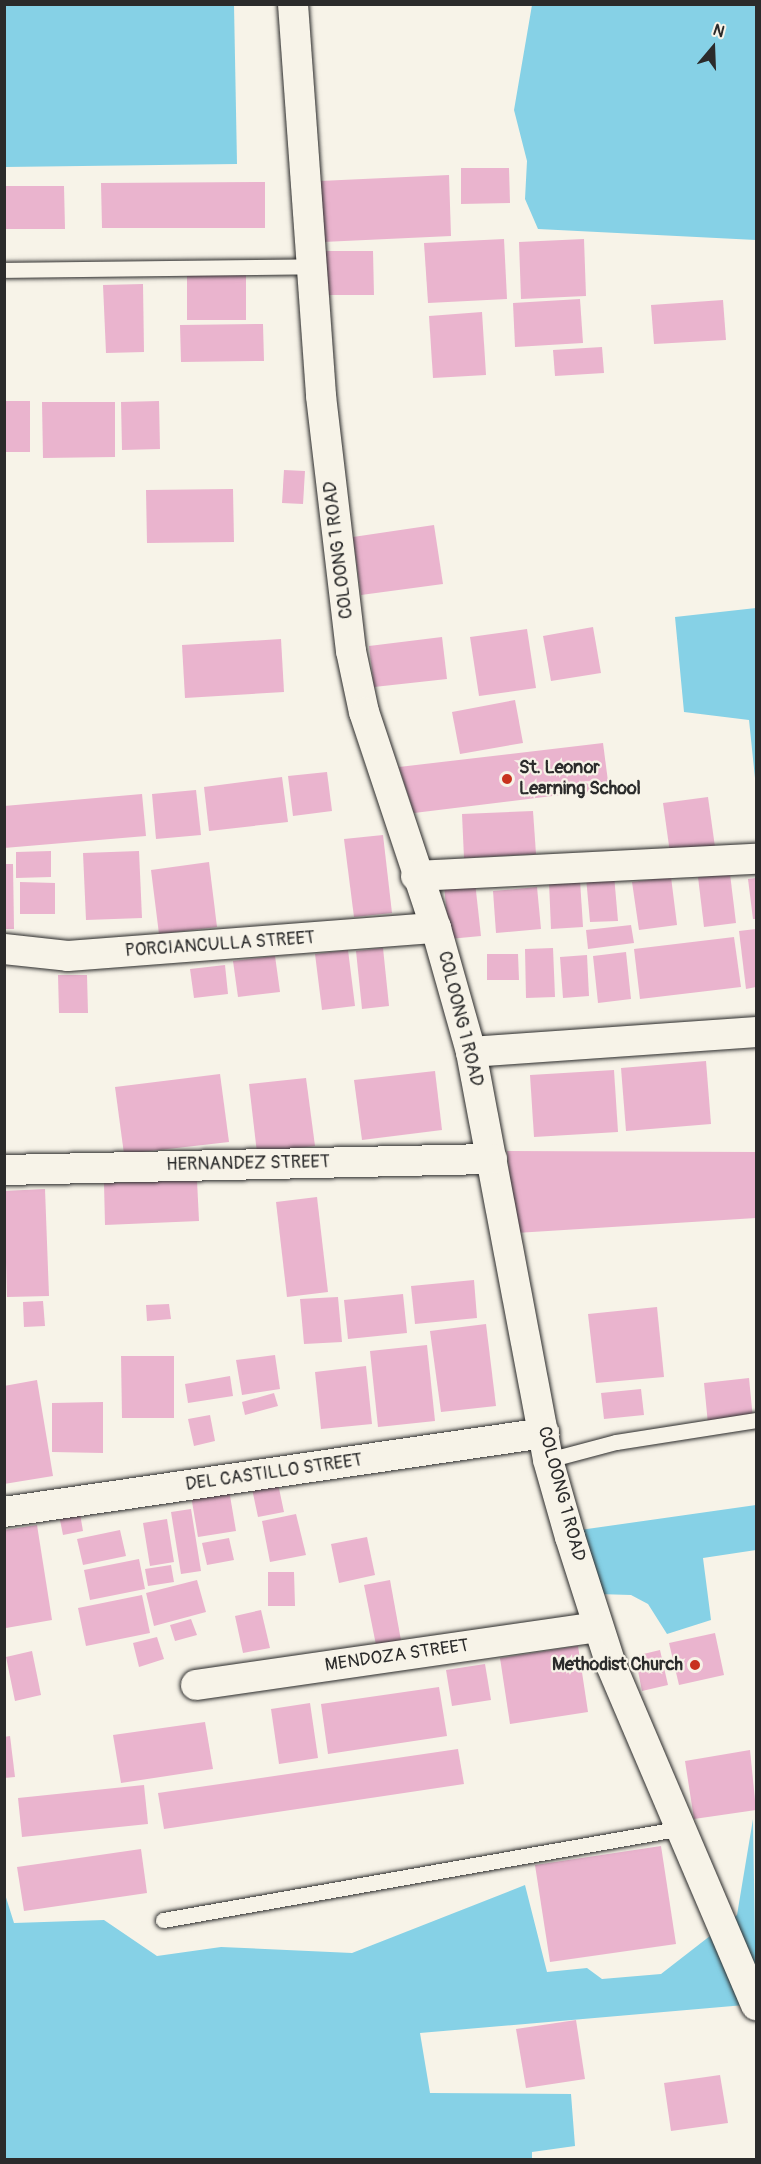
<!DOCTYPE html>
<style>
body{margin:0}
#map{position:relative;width:761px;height:2164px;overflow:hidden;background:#f7f3e8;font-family:Pangolin,sans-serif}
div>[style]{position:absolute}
.water>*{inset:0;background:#86d1e6}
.building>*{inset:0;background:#eab4ce}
.roads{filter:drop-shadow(0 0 2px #2b2b2b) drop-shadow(0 0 2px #2b2b2b)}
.lane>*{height:15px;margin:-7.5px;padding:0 7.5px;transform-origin:7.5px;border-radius:7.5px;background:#f7f3e8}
.street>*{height:30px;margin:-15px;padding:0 15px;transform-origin:15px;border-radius:15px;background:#f7f3e8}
.dots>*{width:16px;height:16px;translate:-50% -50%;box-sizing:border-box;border:3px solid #f7f3e8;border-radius:50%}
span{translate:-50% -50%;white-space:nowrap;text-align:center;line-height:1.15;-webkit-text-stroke:4.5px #f7f3e8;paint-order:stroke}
.street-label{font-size:18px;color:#2b2b2b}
.poi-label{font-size:18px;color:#2b2b2b;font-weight:700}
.left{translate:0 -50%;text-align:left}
.right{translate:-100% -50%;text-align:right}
.frame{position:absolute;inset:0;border:6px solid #2b2b2b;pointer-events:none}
.north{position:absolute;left:683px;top:18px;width:60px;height:60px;-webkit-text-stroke:4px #f7f3e8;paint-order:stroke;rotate:19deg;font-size:16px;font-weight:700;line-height:24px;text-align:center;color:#2b2b2b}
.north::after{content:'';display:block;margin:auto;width:21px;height:27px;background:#2b2b2b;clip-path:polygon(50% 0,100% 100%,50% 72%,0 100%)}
</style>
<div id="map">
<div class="water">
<div style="clip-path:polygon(4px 5px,234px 5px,237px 164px,5px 167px)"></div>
<div style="clip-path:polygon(532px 5px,756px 5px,756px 240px,538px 229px,525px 199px,527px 161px,514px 110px)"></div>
<div style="clip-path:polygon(756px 608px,756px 778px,755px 778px,749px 720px,684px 712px,675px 617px)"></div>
<div style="clip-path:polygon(756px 1505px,756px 1550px,703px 1558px,711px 1620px,667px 1634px,648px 1604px,631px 1595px,598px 1594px,580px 1530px)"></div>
<div style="clip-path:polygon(753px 1819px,756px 2004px,420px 2033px,430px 2093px,571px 2094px,575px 2146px,532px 2152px,532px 2159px,5px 2159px,4px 1891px,14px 1923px,104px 1920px,157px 1956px,221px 1947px,352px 1953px,525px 1885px,547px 1972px,587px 1968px,602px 1979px,661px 1974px,737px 1915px)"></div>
</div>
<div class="building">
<div style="clip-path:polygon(461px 168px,509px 168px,510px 203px,461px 204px)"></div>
<div style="clip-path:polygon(449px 175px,451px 236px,323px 242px,320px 181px)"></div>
<div style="clip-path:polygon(265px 182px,265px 228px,102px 228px,101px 183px)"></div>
<div style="clip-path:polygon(4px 186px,64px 186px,65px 229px,4px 229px)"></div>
<div style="clip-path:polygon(504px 239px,507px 299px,428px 303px,424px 243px)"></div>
<div style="clip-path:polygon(584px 239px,586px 296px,521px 299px,519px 242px)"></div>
<div style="clip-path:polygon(322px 251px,373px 251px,374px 295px,322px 295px)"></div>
<div style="clip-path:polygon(246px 269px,246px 320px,187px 320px,187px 270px)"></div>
<div style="clip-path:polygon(143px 284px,144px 352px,106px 353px,103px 285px)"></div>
<div style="clip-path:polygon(580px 299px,583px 343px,515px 347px,513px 303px)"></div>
<div style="clip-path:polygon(723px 300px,726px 340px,654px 344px,651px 305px)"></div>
<div style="clip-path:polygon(482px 312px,486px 375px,433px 378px,429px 316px)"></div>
<div style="clip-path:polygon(263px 324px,264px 361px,181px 362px,180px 325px)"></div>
<div style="clip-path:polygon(602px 347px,604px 373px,555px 376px,553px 350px)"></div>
<div style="clip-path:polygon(4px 401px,30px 401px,30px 452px,4px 452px)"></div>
<div style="clip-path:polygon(159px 401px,160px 449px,122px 450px,121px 402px)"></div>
<div style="clip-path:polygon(42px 402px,115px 402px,115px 457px,43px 458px)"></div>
<div style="clip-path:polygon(284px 470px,305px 471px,303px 504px,282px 503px)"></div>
<div style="clip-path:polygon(233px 489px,234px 542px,147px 543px,146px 490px)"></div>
<div style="clip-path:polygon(434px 525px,443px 584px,361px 595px,353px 537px)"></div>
<div style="clip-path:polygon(593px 627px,601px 673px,551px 681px,543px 636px)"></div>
<div style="clip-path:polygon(527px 629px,536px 688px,479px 696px,470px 637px)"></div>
<div style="clip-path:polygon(442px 637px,447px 679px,374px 687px,369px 646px)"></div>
<div style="clip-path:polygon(281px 639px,284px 692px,185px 698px,182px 645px)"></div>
<div style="clip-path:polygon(515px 700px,523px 743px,460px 754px,452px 712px)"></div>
<div style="clip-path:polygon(603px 743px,609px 789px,414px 813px,399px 767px)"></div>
<div style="clip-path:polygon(327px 772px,332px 811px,293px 816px,288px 776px)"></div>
<div style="clip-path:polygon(282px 777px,288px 822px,209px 831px,204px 787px)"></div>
<div style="clip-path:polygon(196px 790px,201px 835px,156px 839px,152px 794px)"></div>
<div style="clip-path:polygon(142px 794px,146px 836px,4px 848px,4px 806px)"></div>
<div style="clip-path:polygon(708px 797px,715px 847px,670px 853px,663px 803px)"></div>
<div style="clip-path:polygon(533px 811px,536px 854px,464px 858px,462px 814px)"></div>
<div style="clip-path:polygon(383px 835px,392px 913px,354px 917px,344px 839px)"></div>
<div style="clip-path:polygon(51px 851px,51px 877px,16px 878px,16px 852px)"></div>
<div style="clip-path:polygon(139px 851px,142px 918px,86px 920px,83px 853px)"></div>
<div style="clip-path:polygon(209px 862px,217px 927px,159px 934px,151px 870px)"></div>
<div style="clip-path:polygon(4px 864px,13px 864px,14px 929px,4px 929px)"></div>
<div style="clip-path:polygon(730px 874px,736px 923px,704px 927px,698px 877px)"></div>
<div style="clip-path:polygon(614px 875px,618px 921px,590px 922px,586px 877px)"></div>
<div style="clip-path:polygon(671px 877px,677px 925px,639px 930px,632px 882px)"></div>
<div style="clip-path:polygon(756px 878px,756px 919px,753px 919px,748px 879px)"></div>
<div style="clip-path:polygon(580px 880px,583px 927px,551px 929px,549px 882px)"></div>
<div style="clip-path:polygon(20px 882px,55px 883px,55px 914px,20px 914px)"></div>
<div style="clip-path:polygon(475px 882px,481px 936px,449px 939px,444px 885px)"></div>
<div style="clip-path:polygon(537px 887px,541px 929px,496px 933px,493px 891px)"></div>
<div style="clip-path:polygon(631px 925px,634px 943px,588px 949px,586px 930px)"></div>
<div style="clip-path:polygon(756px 929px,756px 987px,746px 989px,739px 931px)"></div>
<div style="clip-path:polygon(734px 937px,741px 987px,640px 999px,634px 949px)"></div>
<div style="clip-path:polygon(383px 948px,389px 1006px,362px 1009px,356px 951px)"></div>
<div style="clip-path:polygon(553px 948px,555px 997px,526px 998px,525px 949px)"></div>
<div style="clip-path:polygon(348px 950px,355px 1006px,322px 1010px,315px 954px)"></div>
<div style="clip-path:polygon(626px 952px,631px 999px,598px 1003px,593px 956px)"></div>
<div style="clip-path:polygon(487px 954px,518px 954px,519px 980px,487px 980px)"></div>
<div style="clip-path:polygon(587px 955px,589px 996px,563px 998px,560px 957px)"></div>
<div style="clip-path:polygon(275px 956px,280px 992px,238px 997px,233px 961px)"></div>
<div style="clip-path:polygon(225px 965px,228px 994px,194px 998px,190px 969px)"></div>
<div style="clip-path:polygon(58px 975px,87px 975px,88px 1013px,59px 1013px)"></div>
<div style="clip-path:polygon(706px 1061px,711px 1124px,626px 1131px,621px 1068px)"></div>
<div style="clip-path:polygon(614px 1070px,618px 1132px,534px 1137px,530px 1075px)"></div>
<div style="clip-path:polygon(435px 1071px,442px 1130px,362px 1140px,354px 1080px)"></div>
<div style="clip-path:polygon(220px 1074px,229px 1142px,124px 1154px,115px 1087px)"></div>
<div style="clip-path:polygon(306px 1078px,315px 1146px,257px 1153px,249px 1084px)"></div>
<div style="clip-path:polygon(507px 1151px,756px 1152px,756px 1218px,516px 1233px)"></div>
<div style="clip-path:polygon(197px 1180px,199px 1221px,105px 1225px,104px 1183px)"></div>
<div style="clip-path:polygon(45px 1189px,49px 1296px,7px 1297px,4px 1191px)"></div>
<div style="clip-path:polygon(317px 1197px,328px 1292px,287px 1297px,276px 1202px)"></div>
<div style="clip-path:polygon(474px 1280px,477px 1318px,415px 1324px,411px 1286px)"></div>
<div style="clip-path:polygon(403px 1294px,407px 1333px,348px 1339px,344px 1300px)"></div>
<div style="clip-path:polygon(338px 1297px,342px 1342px,304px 1344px,300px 1299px)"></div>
<div style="clip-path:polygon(43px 1301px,45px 1326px,24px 1327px,23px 1302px)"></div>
<div style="clip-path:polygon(169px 1304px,171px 1319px,147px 1321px,146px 1305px)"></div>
<div style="clip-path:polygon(657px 1307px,664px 1377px,596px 1383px,588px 1314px)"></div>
<div style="clip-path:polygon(486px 1324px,496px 1406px,441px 1412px,430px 1331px)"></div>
<div style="clip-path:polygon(427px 1345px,435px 1421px,378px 1427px,370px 1351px)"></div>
<div style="clip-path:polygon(275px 1355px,280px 1389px,242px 1395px,236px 1360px)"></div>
<div style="clip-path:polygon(121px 1356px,174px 1356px,174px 1418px,122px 1418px)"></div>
<div style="clip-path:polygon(366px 1366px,372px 1424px,321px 1429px,315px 1372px)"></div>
<div style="clip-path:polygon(230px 1376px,233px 1396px,188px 1403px,185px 1384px)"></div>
<div style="clip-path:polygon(749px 1378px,753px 1419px,708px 1424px,704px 1383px)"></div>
<div style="clip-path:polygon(37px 1380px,53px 1476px,4px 1484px,4px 1386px)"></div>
<div style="clip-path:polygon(641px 1389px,644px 1415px,604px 1419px,601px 1393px)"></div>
<div style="clip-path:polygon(274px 1393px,278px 1406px,245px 1415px,242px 1402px)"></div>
<div style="clip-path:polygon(103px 1402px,103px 1453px,52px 1452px,52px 1403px)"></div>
<div style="clip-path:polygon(210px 1415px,215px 1441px,194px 1446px,188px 1419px)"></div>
<div style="clip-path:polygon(277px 1479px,284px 1512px,258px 1517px,251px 1484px)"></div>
<div style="clip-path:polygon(228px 1484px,236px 1531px,198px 1537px,190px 1490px)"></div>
<div style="clip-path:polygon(78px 1502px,83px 1531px,63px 1535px,57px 1505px)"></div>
<div style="clip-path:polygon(191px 1509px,201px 1571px,181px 1574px,171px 1512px)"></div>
<div style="clip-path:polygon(296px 1514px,306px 1555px,270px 1562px,262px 1521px)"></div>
<div style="clip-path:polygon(167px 1519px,174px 1562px,150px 1566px,143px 1523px)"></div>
<div style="clip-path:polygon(37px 1525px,52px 1620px,6px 1628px,4px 1530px)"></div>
<div style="clip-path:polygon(120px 1530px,126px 1556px,83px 1565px,77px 1539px)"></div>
<div style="clip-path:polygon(367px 1537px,375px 1575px,339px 1583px,331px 1544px)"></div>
<div style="clip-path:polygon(229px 1538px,234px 1560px,207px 1565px,202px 1543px)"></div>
<div style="clip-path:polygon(139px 1559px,145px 1589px,90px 1600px,84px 1570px)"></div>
<div style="clip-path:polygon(171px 1565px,174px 1582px,148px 1586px,145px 1569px)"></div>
<div style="clip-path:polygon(268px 1572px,294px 1572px,295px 1606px,268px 1606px)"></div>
<div style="clip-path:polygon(197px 1580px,206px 1612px,154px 1626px,146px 1593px)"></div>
<div style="clip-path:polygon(390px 1580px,402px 1646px,377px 1650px,364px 1585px)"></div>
<div style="clip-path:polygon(142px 1595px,150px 1633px,86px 1646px,78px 1608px)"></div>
<div style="clip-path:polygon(261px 1610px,270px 1648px,243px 1653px,235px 1616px)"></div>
<div style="clip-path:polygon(191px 1619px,197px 1635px,175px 1641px,170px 1625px)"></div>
<div style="clip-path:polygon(715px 1633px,724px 1675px,679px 1685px,669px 1643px)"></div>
<div style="clip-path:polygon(157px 1637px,164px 1659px,139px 1667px,133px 1643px)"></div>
<div style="clip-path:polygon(578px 1646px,588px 1712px,510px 1724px,500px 1658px)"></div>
<div style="clip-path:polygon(660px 1650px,668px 1685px,642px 1691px,635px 1656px)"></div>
<div style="clip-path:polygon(32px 1651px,41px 1695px,15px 1701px,6px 1657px)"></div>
<div style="clip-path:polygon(485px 1664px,491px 1700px,452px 1706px,446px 1670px)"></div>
<div style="clip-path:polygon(439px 1687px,447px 1736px,328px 1754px,321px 1704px)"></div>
<div style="clip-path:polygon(310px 1703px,318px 1758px,279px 1764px,271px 1709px)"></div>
<div style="clip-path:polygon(205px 1722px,213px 1769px,121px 1783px,113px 1735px)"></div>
<div style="clip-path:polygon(10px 1736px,15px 1777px,4px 1778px,4px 1737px)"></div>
<div style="clip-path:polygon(458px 1749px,464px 1784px,164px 1829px,158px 1793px)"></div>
<div style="clip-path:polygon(750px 1750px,756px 1810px,694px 1819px,685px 1761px)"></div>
<div style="clip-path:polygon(144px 1785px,148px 1824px,22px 1837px,18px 1798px)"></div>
<div style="clip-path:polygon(661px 1846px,676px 1944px,550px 1962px,535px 1865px)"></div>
<div style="clip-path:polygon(141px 1849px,147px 1893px,24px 1911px,17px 1867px)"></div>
<div style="clip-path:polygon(576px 2020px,585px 2079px,526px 2088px,516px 2029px)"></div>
<div style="clip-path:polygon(720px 2075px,728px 2123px,671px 2131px,664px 2083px)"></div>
</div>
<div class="roads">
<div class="lane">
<div style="left:4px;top:270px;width:308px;rotate:-0.7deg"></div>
<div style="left:548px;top:1460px;width:70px;rotate:-14.8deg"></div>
<div style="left:616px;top:1442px;width:142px;rotate:-8.9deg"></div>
<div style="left:163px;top:1920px;width:527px;rotate:-10.05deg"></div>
</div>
<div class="street">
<div style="left:293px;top:4px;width:393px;rotate:85.9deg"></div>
<div style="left:321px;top:396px;width:257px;rotate:83.3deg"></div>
<div style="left:351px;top:651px;width:62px;rotate:78deg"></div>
<div style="left:364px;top:712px;width:228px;rotate:71.6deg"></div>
<div style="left:436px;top:928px;width:129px;rotate:74.2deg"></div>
<div style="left:471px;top:1052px;width:415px;rotate:79.3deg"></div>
<div style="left:548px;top:1460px;width:80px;rotate:74.1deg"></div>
<div style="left:570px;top:1537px;width:134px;rotate:72.2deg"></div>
<div style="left:611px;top:1665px;width:370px;rotate:66.9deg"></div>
<div style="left:416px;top:876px;width:340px;rotate:-2.9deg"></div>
<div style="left:4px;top:949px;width:64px;rotate:6.2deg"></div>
<div style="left:68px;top:956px;width:369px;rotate:-4.4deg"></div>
<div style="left:471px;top:1052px;width:286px;rotate:-4deg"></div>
<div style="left:4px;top:1170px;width:488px;rotate:-1.3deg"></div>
<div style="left:4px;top:1512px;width:546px;rotate:-8.32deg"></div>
<div style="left:196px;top:1685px;width:406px;rotate:-8.2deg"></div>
</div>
</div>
<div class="dots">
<div style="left:507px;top:779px;background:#c8321e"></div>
<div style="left:695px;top:1665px;background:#c8321e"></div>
</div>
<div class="street-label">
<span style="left:339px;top:550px;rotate:-97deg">COLOONG 1 ROAD</span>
<span style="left:220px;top:945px;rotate:-4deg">PORCIANCULLA STREET</span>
<span style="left:460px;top:1019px;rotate:76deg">COLOONG 1 ROAD</span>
<span style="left:248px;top:1164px;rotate:-1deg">HERNANDEZ STREET</span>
<span style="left:274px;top:1473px;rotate:-8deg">DEL CASTILLO STREET</span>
<span style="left:561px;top:1494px;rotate:75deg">COLOONG 1 ROAD</span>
<span style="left:397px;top:1656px;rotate:-8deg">MENDOZA STREET</span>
</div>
<div class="poi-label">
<span class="left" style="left:519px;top:779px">St. Leonor<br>Learning School</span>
<span class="right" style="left:683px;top:1665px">Methodist Church</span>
</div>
<div class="frame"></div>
<div class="north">N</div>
</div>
